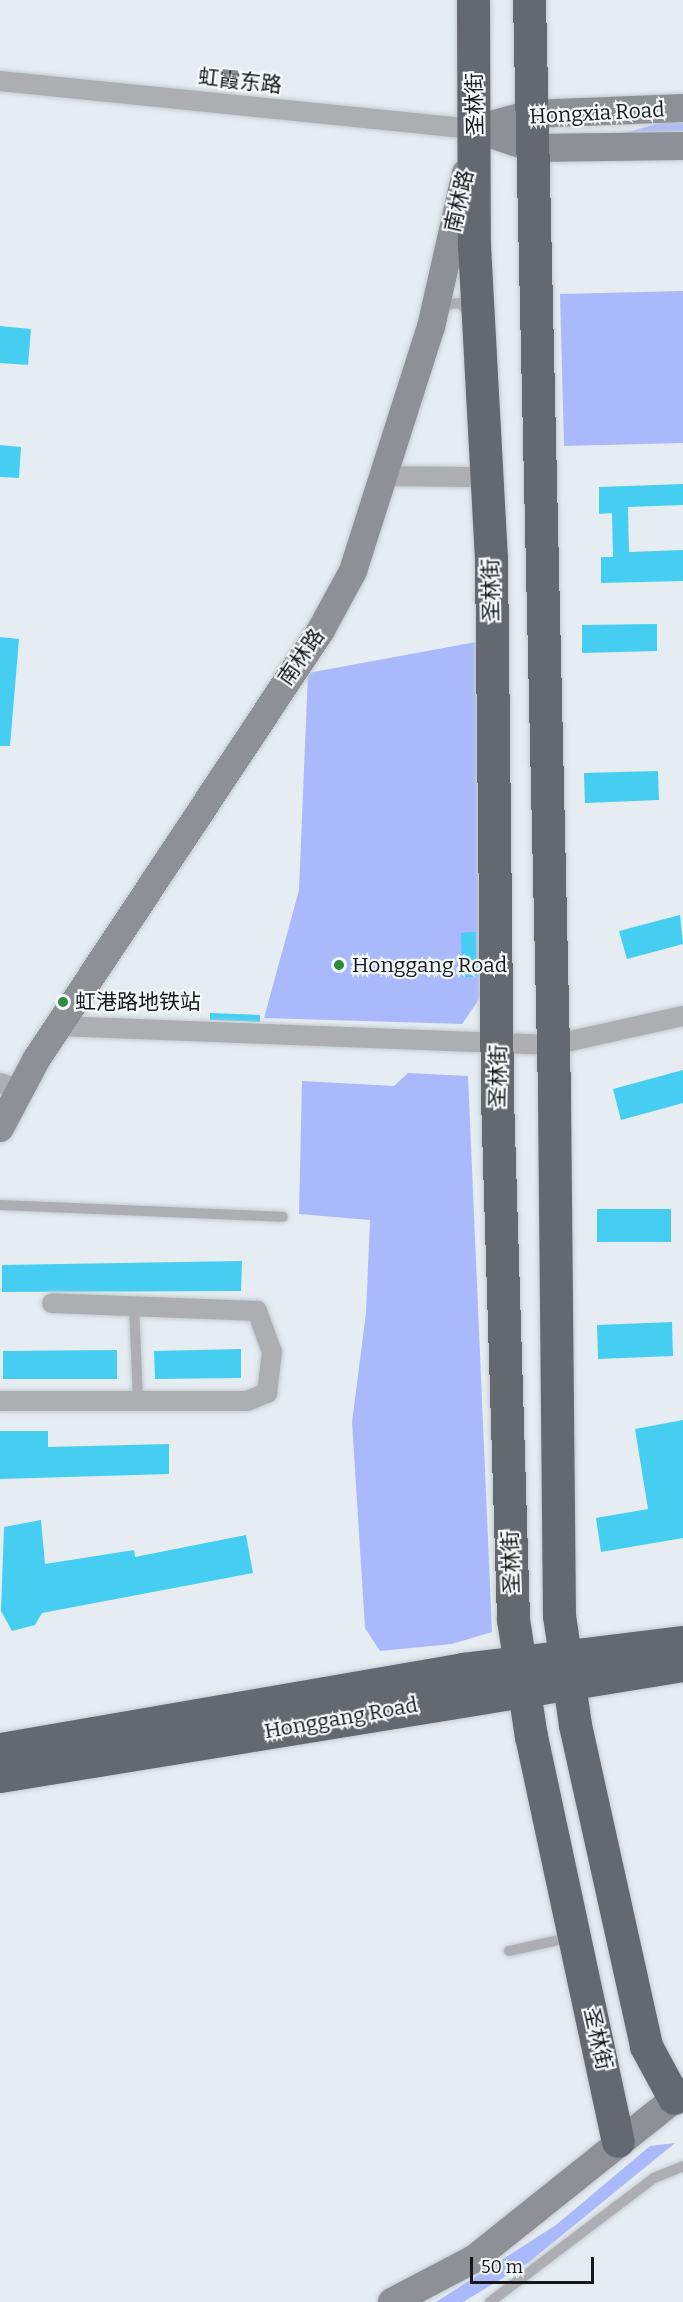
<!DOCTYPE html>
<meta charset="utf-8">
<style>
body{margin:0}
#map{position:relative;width:683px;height:2302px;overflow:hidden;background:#e5edf2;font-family:Bitter,"Noto Sans SC",serif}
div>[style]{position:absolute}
.green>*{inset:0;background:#aab9fb}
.building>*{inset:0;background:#45cef2}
.roads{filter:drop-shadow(0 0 2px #c4cbcf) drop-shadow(0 0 2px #c4cbcf)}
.lane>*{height:10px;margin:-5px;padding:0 5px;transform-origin:5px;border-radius:5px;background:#acaeb1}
.street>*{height:20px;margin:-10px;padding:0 10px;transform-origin:10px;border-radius:10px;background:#acaeb1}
.secondary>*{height:28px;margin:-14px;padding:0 14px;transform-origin:14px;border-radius:14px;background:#8d9095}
.highway>*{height:33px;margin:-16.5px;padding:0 16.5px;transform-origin:16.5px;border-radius:16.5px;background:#64686f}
.dots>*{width:16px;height:16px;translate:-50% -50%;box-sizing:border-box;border:3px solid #f3fafe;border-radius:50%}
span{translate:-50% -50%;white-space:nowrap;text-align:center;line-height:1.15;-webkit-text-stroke:4.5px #f3fafe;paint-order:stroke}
.street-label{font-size:21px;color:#151719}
.poi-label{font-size:21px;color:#151719}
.left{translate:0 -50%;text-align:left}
.scale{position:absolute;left:470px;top:2257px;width:124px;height:27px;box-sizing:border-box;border:3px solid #151719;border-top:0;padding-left:8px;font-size:18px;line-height:21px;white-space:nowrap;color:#151719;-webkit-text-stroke:4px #f3fafe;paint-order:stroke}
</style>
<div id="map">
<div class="green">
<div style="clip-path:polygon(674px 119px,683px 119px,683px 131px,624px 133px)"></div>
<div style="clip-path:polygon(683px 291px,683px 443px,564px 446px,560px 294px)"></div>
<div style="clip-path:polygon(476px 642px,482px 995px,462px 1024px,264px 1018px,299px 890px,308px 673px)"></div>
<div style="clip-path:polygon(408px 1073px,468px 1076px,492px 1632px,452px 1644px,380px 1651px,365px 1628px,352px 1422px,366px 1313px,370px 1220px,299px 1214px,302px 1081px,394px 1086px)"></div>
<div style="clip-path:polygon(675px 2143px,528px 2263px,463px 2302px,436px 2302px,556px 2225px,650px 2146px)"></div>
</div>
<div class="building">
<div style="clip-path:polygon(0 326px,31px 329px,28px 365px,0 363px)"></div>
<div style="clip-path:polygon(0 445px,21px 447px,19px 478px,0 477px)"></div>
<div style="clip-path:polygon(683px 484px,683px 505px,628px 507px,629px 552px,683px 550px,683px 581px,601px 583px,601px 557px,613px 557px,612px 513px,599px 514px,599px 487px)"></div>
<div style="clip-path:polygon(657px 624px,657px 651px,582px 653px,582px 625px)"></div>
<div style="clip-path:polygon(0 637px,19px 639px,10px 746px,0 746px)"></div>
<div style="clip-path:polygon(658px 771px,659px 800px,585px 803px,584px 773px)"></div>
<div style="clip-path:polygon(680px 915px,683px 944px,627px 959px,619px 931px)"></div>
<div style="clip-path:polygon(469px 932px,476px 932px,477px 977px,462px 977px,461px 933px)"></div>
<div style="clip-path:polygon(210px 1013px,260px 1015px,260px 1022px,210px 1020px)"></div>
<div style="clip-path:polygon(683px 1070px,683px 1103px,621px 1120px,613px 1089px)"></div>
<div style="clip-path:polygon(597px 1209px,671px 1209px,671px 1242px,597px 1242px)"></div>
<div style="clip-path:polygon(242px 1261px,241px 1291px,2px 1292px,2px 1265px)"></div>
<div style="clip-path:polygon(672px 1322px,673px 1356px,598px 1359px,597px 1325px)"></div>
<div style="clip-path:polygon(241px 1349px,241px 1378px,155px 1379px,154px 1351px)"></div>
<div style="clip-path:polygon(117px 1350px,117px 1379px,3px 1379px,3px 1351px)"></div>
<div style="clip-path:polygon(683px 1420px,683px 1538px,601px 1552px,596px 1518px,648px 1509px,635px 1429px)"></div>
<div style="clip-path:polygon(0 1431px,48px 1431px,48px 1447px,169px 1444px,169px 1474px,0 1479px)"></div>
<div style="clip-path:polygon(41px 1520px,45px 1564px,134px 1550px,135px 1557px,246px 1535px,253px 1573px,42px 1613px,35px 1625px,12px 1631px,1px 1611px,4px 1527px)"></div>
</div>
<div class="roads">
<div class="lane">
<div style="left:442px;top:312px;width:11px;rotate:-49deg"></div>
<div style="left:449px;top:304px;width:11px;rotate:-5deg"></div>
<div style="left:460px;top:303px;width:13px;rotate:48deg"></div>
<div style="left:0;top:1205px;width:283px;rotate:2.4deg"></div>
<div style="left:134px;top:1305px;width:96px;rotate:87.6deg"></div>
<div style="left:509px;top:1951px;width:65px;rotate:-12.5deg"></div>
<div style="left:490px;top:2302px;width:206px;rotate:-37.1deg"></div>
<div style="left:654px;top:2178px;width:31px;rotate:-22deg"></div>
</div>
<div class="street">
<div style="left:0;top:81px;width:478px;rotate:5.8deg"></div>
<div style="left:385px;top:476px;width:101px;rotate:0.6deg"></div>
<div style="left:58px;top:1026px;width:495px;rotate:2.2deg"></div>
<div style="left:553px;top:1045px;width:133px;rotate:-12.6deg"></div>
<div style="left:0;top:1083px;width:21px;rotate:19deg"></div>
<div style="left:0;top:1401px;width:247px"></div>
<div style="left:247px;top:1401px;width:22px;rotate:-22deg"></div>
<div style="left:267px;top:1393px;width:41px;rotate:-83deg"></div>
<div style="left:272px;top:1352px;width:44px;rotate:-110.1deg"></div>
<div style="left:257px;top:1311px;width:205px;rotate:-177.8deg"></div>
</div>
<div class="secondary">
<div style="left:476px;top:129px;width:59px;rotate:18.7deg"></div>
<div style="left:532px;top:148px;width:151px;rotate:-0.8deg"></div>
<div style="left:476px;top:129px;width:57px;rotate:-15.3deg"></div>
<div style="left:531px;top:114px;width:152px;rotate:-2.3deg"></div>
<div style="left:0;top:1128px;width:77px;rotate:-62.1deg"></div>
<div style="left:36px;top:1060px;width:516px;rotate:-56.46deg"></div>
<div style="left:321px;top:630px;width:67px;rotate:-61.5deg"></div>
<div style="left:353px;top:571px;width:256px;rotate:-72.3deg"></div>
<div style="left:431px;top:327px;width:158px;rotate:-77.2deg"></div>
<div style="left:392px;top:2302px;width:93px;rotate:-27.7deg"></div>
<div style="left:474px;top:2259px;width:268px;rotate:-38.6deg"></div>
</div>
<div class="highway">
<div style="left:473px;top:0;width:245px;rotate:89.8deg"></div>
<div style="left:474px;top:245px;width:313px;rotate:86.9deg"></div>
<div style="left:491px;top:558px;width:539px;rotate:89.36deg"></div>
<div style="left:497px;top:1097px;width:522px;rotate:88.24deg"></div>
<div style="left:513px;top:1619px;width:118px;rotate:81.3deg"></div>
<div style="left:531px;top:1736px;width:414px;rotate:77.9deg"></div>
<div style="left:529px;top:0;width:1096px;rotate:88.69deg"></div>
<div style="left:554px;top:1096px;width:519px;rotate:89.45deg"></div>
<div style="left:559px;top:1615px;width:111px;rotate:81.7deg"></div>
<div style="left:575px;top:1725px;width:329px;rotate:77.5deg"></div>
<div style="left:646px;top:2046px;width:59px;rotate:61.7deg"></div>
<div style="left:0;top:1749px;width:470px;rotate:-9.8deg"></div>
<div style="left:463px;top:1669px;width:222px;rotate:-7deg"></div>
<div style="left:0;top:1776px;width:692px;rotate:-9.23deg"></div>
</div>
</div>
<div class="dots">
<div style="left:339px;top:965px;background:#2d8c3f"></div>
<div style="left:63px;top:1002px;background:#2d8c3f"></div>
</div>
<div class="street-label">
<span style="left:240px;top:81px;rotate:6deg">虹霞东路</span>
<span style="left:475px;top:104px;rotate:-91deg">圣林街</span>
<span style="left:597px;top:113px;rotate:-3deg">Hongxia Road</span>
<span style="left:459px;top:201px;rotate:-77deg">南林路</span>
<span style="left:491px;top:590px;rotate:-91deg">圣林街</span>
<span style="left:301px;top:657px;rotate:-55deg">南林路</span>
<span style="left:498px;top:1076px;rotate:-89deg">圣林街</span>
<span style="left:511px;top:1562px;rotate:-92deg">圣林街</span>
<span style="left:341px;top:1718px;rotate:-10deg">Honggang Road</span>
<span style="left:598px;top:2039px;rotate:77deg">圣林街</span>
</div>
<div class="poi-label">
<span class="left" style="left:352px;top:965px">Honggang Road</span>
<span class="left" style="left:75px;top:1002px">虹港路地铁站</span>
</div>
<div class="scale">50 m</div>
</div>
